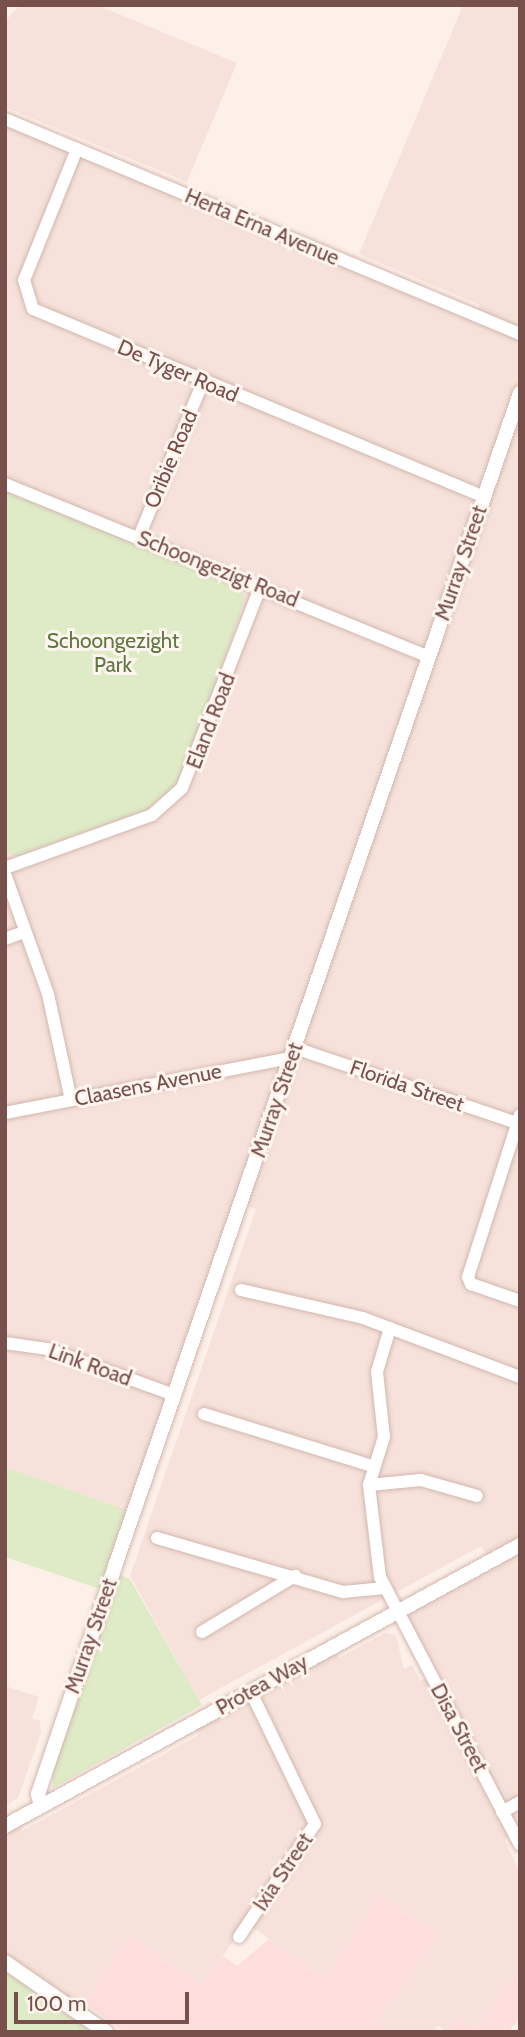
<!DOCTYPE html>
<style>
body{margin:0}
#map{position:relative;width:525px;height:2037px;overflow:hidden;background:#fdf0e9;font-family:Cabin,sans-serif}
div>[style]{position:absolute}
.residential>*{inset:0;background:#f6e2da}
.commercial>*{inset:0;background:#fddedc}
.green>*{inset:0;background:#dfebc6}
.roads{filter:drop-shadow(0 0 2px #d2b7b0) drop-shadow(0 0 2px #d2b7b0)}
.minor>*{height:12px;margin:-6px;padding:0 6px;transform-origin:6px;border-radius:6px;background:#fff}
.tertiary>*{height:14px;margin:-7px;padding:0 7px;transform-origin:7px;border-radius:7px;background:#fff}
span{translate:-50% -50%;white-space:nowrap;text-align:center;line-height:1.15;-webkit-text-stroke:6px #fff5ef;paint-order:stroke}
.street-label{font-size:21px;color:#78504b}
.park-label{font-size:21px;color:#5f7841}
.frame{position:absolute;inset:0;border:7px solid #78504b;pointer-events:none}
.scale{position:absolute;left:14px;top:1992px;width:175px;height:32px;box-sizing:border-box;border:4px solid #78504b;border-top:0;padding-left:9px;font-size:21px;line-height:24px;white-space:nowrap;color:#78504b;-webkit-text-stroke:5px #fff5ef;paint-order:stroke}
</style>
<div id="map">
<div class="residential">
<div style="clip-path:polygon(20px 5px,97px 5px,237px 63px,187px 182px,5px 107px,7px 19px)"></div>
<div style="clip-path:polygon(463px 5px,520px 5px,520px 1846px,511px 1832px,505px 1841px,520px 1873px,520px 1966px,476px 2029px,458px 2017px,447px 2032px,438px 2026px,433px 2032px,393px 2032px,378px 2020px,439px 1934px,326px 1978px,246px 1923px,202px 1985px,131px 1935px,77px 2013px,5px 1963px,5px 1825px,15px 1819px,22px 1831px,199px 1735px,193px 1722px,332px 1646px,339px 1658px,385px 1633px,396px 1635px,404px 1669px,412px 1665px,420px 1681px,430px 1676px,397px 1611px,490px 1560px,481px 1546px,199px 1700px,130px 1576px,256px 1209px,241px 1204px,133px 1512px,5px 1467px,5px 120px,476px 316px,480px 305px,359px 254px)"></div>
<div style="clip-path:polygon(5px 1686px,39px 1697px,32px 1718px,40px 1721px,41px 1733px,18px 1798px,5px 1806px)"></div>
</div>
<div class="commercial">
<div style="clip-path:polygon(381px 1895px,439px 1934px,378px 2020px,393px 2032px,125px 2032px,84px 2003px,131px 1935px,202px 1985px,223px 1956px,237px 1966px,269px 1939px,326px 1978px)"></div>
<div style="clip-path:polygon(520px 1966px,520px 2016px,509px 2032px,447px 2032px,458px 2017px,476px 2029px)"></div>
</div>
<div class="green">
<div style="clip-path:polygon(5px 491px,237px 584px,245px 599px,189px 762px,173px 790px,143px 812px,17px 856px,5px 851px)"></div>
<div style="clip-path:polygon(5px 1467px,127px 1510px,100px 1589px,5px 1557px)"></div>
<div style="clip-path:polygon(120px 1575px,130px 1579px,202px 1705px,53px 1788px,53px 1769px)"></div>
<div style="clip-path:polygon(5px 1971px,92px 2032px,5px 2032px)"></div>
</div>
<div class="roads">
<div class="minor">
<div style="left:5px;top:119px;width:558px;rotate:22.66deg"></div>
<div style="left:77px;top:149px;width:141px;rotate:112deg"></div>
<div style="left:24px;top:280px;width:30px;rotate:73deg"></div>
<div style="left:33px;top:309px;width:489px;rotate:22.6deg"></div>
<div style="left:5px;top:484px;width:458px;rotate:22.2deg"></div>
<div style="left:139px;top:537px;width:168px;rotate:-67.6deg"></div>
<div style="left:5px;top:868px;width:156px;rotate:-19.8deg"></div>
<div style="left:152px;top:815px;width:40px;rotate:-42deg"></div>
<div style="left:182px;top:788px;width:218px;rotate:-68.7deg"></div>
<div style="left:5px;top:874px;width:127px;rotate:70.3deg"></div>
<div style="left:48px;top:994px;width:108px;rotate:77.8deg"></div>
<div style="left:5px;top:939px;width:20px;rotate:-20deg"></div>
<div style="left:295px;top:1048px;width:237px;rotate:18.7deg"></div>
<div style="left:5px;top:1113px;width:291px;rotate:-10.9deg"></div>
<div style="left:520px;top:1115px;width:170px;rotate:107.8deg"></div>
<div style="left:468px;top:1277px;width:8px;rotate:67deg"></div>
<div style="left:471px;top:1284px;width:52px;rotate:19.1deg"></div>
<div style="left:241px;top:1290px;width:125px;rotate:12.9deg"></div>
<div style="left:363px;top:1318px;width:168px;rotate:20.6deg"></div>
<div style="left:390px;top:1328px;width:46px;rotate:106.5deg"></div>
<div style="left:377px;top:1372px;width:65px;rotate:83.9deg"></div>
<div style="left:384px;top:1437px;width:50px;rotate:107.4deg"></div>
<div style="left:369px;top:1485px;width:93px;rotate:83.2deg"></div>
<div style="left:380px;top:1577px;width:302px;rotate:62.4deg"></div>
<div style="left:5px;top:1343px;width:42px;rotate:8.1deg"></div>
<div style="left:47px;top:1349px;width:135px;rotate:19.9deg"></div>
<div style="left:204px;top:1414px;width:176px;rotate:17.2deg"></div>
<div style="left:369px;top:1485px;width:52px;rotate:-5.5deg"></div>
<div style="left:421px;top:1480px;width:58px;rotate:15.9deg"></div>
<div style="left:157px;top:1538px;width:194px;rotate:16.2deg"></div>
<div style="left:343px;top:1592px;width:42px;rotate:-5.4deg"></div>
<div style="left:202px;top:1632px;width:109px;rotate:-31.1deg"></div>
<div style="left:502px;top:1812px;width:21px;rotate:-29deg"></div>
<div style="left:239px;top:1937px;width:136px;rotate:-56.1deg"></div>
<div style="left:315px;top:1824px;width:147px;rotate:-115.9deg"></div>
</div>
<div class="tertiary">
<div style="left:41px;top:1806px;width:12px;rotate:-104deg"></div>
<div style="left:38px;top:1794px;width:241px;rotate:-71.3deg"></div>
<div style="left:115px;top:1566px;width:1241px;rotate:-70.95deg"></div>
<div style="left:5px;top:1826px;width:587px;rotate:-28.62deg"></div>
<div style="left:5px;top:1962px;width:123px;rotate:34.7deg"></div>
</div>
</div>
<div class="street-label">
<span style="left:262px;top:227px;rotate:23deg">Herta Erna Avenue</span>
<span style="left:178px;top:371px;rotate:23deg">De Tyger Road</span>
<span style="left:171px;top:459px;rotate:-67deg">Oribie Road</span>
<span style="left:461px;top:563px;rotate:-71deg">Murray Street</span>
<span style="left:218px;top:569px;rotate:22deg">Schoongezigt Road</span>
<span style="left:211px;top:721px;rotate:-69deg">Eland Road</span>
<span style="left:148px;top:1085px;rotate:-11deg">Claasens Avenue</span>
<span style="left:407px;top:1086px;rotate:19deg">Florida Street</span>
<span style="left:277px;top:1100px;rotate:-71deg">Murray Street</span>
<span style="left:90px;top:1365px;rotate:20deg">Link Road</span>
<span style="left:91px;top:1636px;rotate:-71deg">Murray Street</span>
<span style="left:262px;top:1685px;rotate:-29deg">Protea Way</span>
<span style="left:459px;top:1728px;rotate:62deg">Disa Street</span>
<span style="left:283px;top:1872px;rotate:-56deg">Ixia Street</span>
</div>
<div class="park-label">
<span style="left:113px;top:653px">Schoongezight<br>Park</span>
</div>
<div class="frame"></div>
<div class="scale">100 m</div>
</div>
